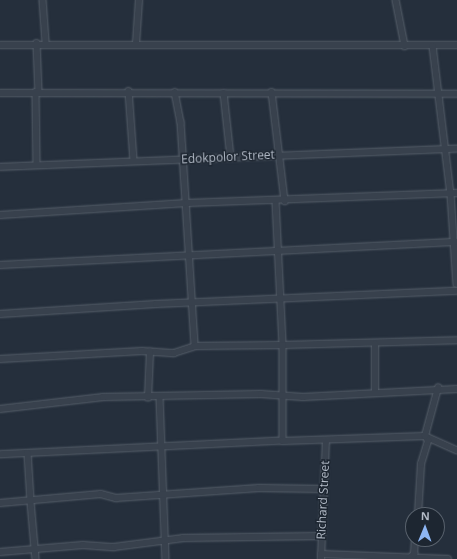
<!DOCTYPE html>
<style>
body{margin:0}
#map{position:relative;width:457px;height:559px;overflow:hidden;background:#252f3c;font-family:"Open Sans",sans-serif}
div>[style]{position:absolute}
.roads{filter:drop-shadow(0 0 1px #565f6a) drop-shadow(0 0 1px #565f6a)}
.minor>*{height:5.5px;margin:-2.75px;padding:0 2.75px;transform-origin:2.75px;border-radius:2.75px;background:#38414d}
span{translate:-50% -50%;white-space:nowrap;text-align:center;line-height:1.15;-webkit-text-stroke:3px #1d2631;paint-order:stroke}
.street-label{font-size:12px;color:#b4bcc8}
.north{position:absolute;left:405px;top:507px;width:40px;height:40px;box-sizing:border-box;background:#1d2631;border:1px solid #59626d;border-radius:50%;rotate:1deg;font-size:11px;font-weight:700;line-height:16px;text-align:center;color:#b4bcc8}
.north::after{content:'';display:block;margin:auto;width:14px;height:18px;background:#8db6f4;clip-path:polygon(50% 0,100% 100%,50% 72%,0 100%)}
</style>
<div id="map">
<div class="roads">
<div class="minor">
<div style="left:43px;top:0;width:42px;rotate:85.9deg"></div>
<div style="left:396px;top:0;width:47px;rotate:78.9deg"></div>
<div style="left:37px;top:43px;width:49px;rotate:87.7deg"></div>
<div style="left:136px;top:44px;width:44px;rotate:-86.1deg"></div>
<div style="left:0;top:45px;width:457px"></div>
<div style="left:433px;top:46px;width:149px;rotate:83.1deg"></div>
<div style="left:451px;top:194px;width:90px;rotate:86.2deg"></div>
<div style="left:129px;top:91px;width:70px;rotate:85.9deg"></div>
<div style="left:36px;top:92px;width:73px;rotate:89.2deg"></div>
<div style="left:175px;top:92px;width:31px;rotate:79deg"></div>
<div style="left:181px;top:122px;width:224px;rotate:86.4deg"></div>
<div style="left:272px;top:92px;width:110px;rotate:83.2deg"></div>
<div style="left:0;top:93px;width:457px;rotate:0.1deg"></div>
<div style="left:224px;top:93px;width:64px;rotate:83.8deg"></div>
<div style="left:0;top:167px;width:457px;rotate:-2.3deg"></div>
<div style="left:276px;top:201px;width:144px;rotate:87.2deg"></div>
<div style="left:283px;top:345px;width:174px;rotate:-1.6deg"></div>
<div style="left:0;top:215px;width:187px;rotate:-3.7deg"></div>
<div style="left:187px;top:203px;width:270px;rotate:-2.1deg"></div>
<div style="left:0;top:265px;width:458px;rotate:-2.9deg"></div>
<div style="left:0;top:314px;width:156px;rotate:-3.7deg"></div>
<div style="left:156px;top:304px;width:301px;rotate:-2.5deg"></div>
<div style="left:0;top:359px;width:142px;rotate:-3.2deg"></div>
<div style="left:142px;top:351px;width:32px;rotate:4deg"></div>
<div style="left:174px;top:353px;width:22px;rotate:-18deg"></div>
<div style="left:195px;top:346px;width:88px;rotate:-0.7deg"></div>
<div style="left:283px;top:345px;width:96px;rotate:90deg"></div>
<div style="left:283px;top:441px;width:283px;rotate:177.2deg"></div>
<div style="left:375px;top:392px;width:48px;rotate:-90deg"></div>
<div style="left:160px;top:397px;width:162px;rotate:87.9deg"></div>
<div style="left:148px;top:398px;width:46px;rotate:-87.5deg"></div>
<div style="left:0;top:409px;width:104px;rotate:-6.6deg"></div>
<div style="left:103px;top:397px;width:158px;rotate:-1.1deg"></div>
<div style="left:261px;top:394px;width:42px;rotate:4.1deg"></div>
<div style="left:303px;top:397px;width:154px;rotate:-3deg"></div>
<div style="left:283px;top:441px;width:142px;rotate:-2deg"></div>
<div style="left:425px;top:436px;width:35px;rotate:24deg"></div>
<div style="left:28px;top:453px;width:48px;rotate:86.4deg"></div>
<div style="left:31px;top:502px;width:57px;rotate:85deg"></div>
<div style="left:0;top:503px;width:101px;rotate:-5.1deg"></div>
<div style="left:101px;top:494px;width:16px;rotate:15deg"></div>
<div style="left:116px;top:498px;width:143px;rotate:-4deg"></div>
<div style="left:259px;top:488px;width:64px;rotate:0.9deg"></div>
<div style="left:418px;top:515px;width:51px;rotate:-86.6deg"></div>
<div style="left:421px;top:464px;width:24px;rotate:-73deg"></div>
<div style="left:428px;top:441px;width:6px;rotate:-121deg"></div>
<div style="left:425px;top:436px;width:50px;rotate:-74.8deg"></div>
<div style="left:0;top:552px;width:83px;rotate:-4.8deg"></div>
<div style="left:83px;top:545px;width:31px;rotate:4deg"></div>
<div style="left:114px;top:547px;width:70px;rotate:-7.4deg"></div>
<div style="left:183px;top:538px;width:138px;rotate:-0.8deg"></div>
<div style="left:321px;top:554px;width:127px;rotate:2.3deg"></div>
<div style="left:410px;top:558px;width:6px;rotate:-45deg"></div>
<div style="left:414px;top:554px;width:15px;rotate:-86deg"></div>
<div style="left:321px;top:559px;width:118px;rotate:-87.6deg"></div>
</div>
</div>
<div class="street-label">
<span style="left:228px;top:157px;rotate:-3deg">Edokpolor Street</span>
<span style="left:323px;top:500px;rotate:-87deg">Richard Street</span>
</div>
<div class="north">N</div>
</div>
